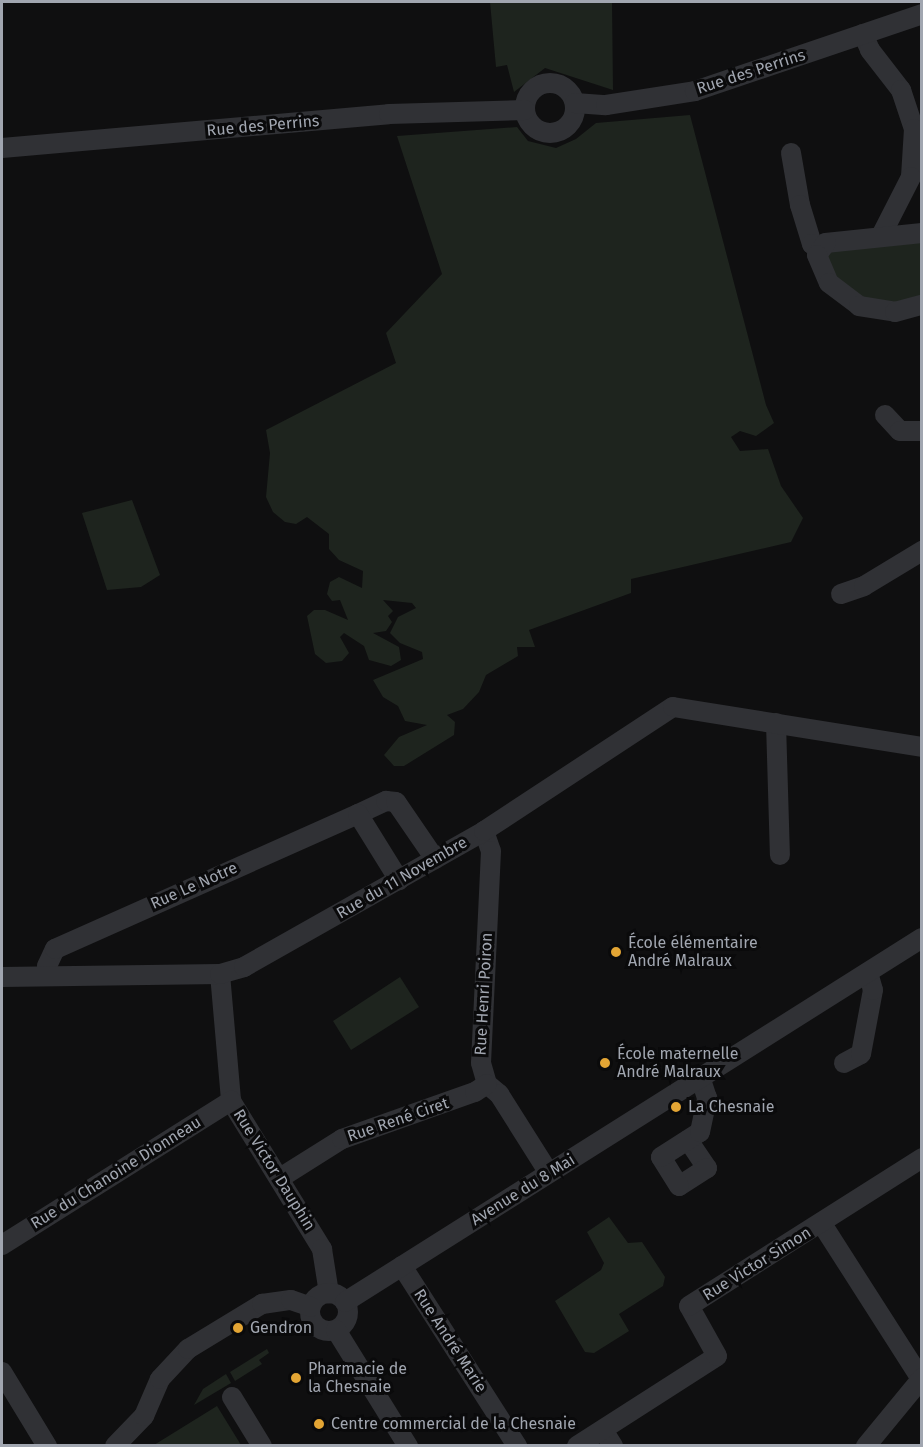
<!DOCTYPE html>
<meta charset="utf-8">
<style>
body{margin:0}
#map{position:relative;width:923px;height:1447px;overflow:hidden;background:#0f0f10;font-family:"Fira Sans",sans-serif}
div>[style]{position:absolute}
.green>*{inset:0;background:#1e241e}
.minor>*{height:20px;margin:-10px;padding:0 10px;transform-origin:10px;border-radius:10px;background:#303135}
.minor>.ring{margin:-10px;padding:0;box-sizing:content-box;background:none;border:20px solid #303135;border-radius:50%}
.dots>*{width:16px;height:16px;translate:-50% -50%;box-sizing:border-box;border:3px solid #0a0a0b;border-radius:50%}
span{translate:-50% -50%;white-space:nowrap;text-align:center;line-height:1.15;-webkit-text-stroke:6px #0a0a0b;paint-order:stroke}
.street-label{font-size:16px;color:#a1a6b0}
.poi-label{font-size:16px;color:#a1a6b0}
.left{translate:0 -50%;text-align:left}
.frame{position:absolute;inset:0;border:3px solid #a1a6b0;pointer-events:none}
</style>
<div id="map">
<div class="green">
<div style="clip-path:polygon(490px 2px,612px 2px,613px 90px,545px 68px,514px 92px,507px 65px,496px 67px)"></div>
<div style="clip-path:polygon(690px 115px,766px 405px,774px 423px,756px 436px,740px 431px,731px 437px,740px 451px,768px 449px,781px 486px,803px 518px,791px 542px,631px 579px,631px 593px,529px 630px,535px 647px,517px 647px,518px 656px,486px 675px,479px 692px,463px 709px,447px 715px,455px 722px,454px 735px,404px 766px,394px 766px,384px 755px,399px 737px,427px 725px,405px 721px,398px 706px,383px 697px,373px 680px,423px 659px,422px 652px,400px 643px,390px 633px,398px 617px,416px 608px,412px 603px,383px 600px,393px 611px,388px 616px,392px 622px,386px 631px,373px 633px,399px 647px,401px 660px,391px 666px,369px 660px,364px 646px,344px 633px,340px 637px,349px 653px,342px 661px,326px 663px,315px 654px,307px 616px,314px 610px,325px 610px,348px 620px,340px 600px,332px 601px,327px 594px,330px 582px,339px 577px,362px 588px,363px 571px,339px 560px,329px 549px,329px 534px,307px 517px,296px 524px,285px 522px,273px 512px,266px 497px,270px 453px,266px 430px,396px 363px,386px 333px,442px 274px,397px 136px,517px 127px,528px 141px,556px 148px,576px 139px,596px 123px)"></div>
<div style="clip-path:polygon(921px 239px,921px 297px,883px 306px,841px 287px,826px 258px,830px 252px)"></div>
<div style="clip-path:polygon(132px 500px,160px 575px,141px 587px,107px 590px,82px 513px)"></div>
<div style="clip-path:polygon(400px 977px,419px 1007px,351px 1050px,333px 1021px)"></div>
<div style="clip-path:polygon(609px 1217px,628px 1243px,642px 1242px,665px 1277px,663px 1286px,619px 1314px,629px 1331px,594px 1353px,585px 1352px,555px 1301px,601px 1270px,604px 1263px,587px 1232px)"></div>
<div style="clip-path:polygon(267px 1349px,269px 1353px,259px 1360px,262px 1364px,235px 1381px,230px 1372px)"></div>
<div style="clip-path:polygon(226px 1374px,231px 1383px,194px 1405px,203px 1389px)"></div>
<div style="clip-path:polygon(217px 1406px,241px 1445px,154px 1445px)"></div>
</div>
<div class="minor">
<div style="left:863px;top:34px;width:17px;rotate:66deg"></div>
<div style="left:870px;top:50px;width:51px;rotate:52.2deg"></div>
<div style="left:901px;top:90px;width:41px;rotate:71.6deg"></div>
<div style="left:914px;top:129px;width:48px;rotate:93.6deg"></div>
<div style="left:911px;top:177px;width:66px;rotate:117deg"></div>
<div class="ring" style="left:525px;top:83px;width:30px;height:30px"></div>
<div style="left:575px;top:103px;width:31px;rotate:4deg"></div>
<div style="left:606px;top:105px;width:90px;rotate:-8.9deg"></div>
<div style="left:695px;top:91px;width:240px;rotate:-18.7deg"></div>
<div style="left:2px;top:148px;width:388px;rotate:-5deg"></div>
<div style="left:389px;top:114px;width:136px;rotate:-1.7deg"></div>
<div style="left:791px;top:153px;width:53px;rotate:80.2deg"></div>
<div style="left:800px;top:205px;width:41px;rotate:72.9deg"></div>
<div style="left:812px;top:244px;width:8px;rotate:40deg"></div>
<div style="left:922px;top:233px;width:97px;rotate:174.1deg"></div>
<div style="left:826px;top:243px;width:15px;rotate:127deg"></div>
<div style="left:817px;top:255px;width:30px;rotate:67deg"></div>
<div style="left:829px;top:283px;width:38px;rotate:37deg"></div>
<div style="left:859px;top:306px;width:36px;rotate:9deg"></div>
<div style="left:895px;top:312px;width:28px;rotate:-15deg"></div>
<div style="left:885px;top:415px;width:22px;rotate:47deg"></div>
<div style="left:900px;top:431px;width:22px"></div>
<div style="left:841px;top:594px;width:24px;rotate:-19deg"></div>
<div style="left:864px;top:586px;width:68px;rotate:-31.1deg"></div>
<div style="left:776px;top:723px;width:132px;rotate:88.3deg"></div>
<div style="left:358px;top:814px;width:31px;rotate:-25deg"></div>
<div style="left:386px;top:801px;width:10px;rotate:6deg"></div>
<div style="left:396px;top:802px;width:69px;rotate:55.6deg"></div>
<div style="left:484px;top:831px;width:21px;rotate:71deg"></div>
<div style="left:491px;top:851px;width:212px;rotate:92.7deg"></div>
<div style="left:481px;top:1063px;width:22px;rotate:74deg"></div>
<div style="left:487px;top:1084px;width:16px;rotate:40deg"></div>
<div style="left:499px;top:1094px;width:93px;rotate:57.7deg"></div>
<div style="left:220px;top:974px;width:127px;rotate:85deg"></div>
<div style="left:231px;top:1101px;width:174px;rotate:58.4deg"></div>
<div style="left:322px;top:1249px;width:45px;rotate:81deg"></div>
<div style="left:48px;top:975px;width:9px;rotate:-96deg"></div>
<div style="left:47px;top:966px;width:19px;rotate:-65deg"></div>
<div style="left:55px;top:949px;width:332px;rotate:-24deg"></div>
<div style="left:358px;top:814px;width:78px;rotate:58.2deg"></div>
<div style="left:2px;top:977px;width:218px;rotate:-0.8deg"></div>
<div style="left:220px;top:974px;width:25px;rotate:-16deg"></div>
<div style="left:244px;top:967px;width:276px;rotate:-29.5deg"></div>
<div style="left:484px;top:831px;width:226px;rotate:-33.3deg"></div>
<div style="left:673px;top:707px;width:252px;rotate:9.1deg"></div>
<div style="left:844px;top:1063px;width:19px;rotate:-28deg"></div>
<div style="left:861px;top:1054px;width:65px;rotate:-79.4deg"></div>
<div style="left:873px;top:990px;width:18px;rotate:-106deg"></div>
<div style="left:688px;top:1140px;width:34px;rotate:56deg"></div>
<div style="left:707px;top:1168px;width:33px;rotate:147deg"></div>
<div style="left:679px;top:1186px;width:34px;rotate:-122deg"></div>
<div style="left:661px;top:1157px;width:46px;rotate:-32.7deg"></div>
<div style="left:700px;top:1132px;width:35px;rotate:-78deg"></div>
<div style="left:707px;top:1098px;width:20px;rotate:-108deg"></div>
<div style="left:280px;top:1178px;width:73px;rotate:-32.2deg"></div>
<div style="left:342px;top:1139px;width:141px;rotate:-19.5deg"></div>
<div style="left:475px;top:1092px;width:14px;rotate:-34deg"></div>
<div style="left:822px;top:1224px;width:184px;rotate:57.4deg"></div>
<div style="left:2px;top:1245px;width:271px;rotate:-32.2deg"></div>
<div style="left:402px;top:1266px;width:214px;rotate:57.4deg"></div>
<div class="ring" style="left:310px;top:1293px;width:18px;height:18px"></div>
<div style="left:345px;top:1302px;width:682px;rotate:-32.25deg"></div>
<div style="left:336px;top:1330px;width:137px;rotate:58.2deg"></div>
<div style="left:2px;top:1372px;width:87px;rotate:58.7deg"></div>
<div style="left:232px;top:1397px;width:57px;rotate:58.5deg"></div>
<div style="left:603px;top:1430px;width:19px;rotate:58deg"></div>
<div style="left:115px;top:1446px;width:42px;rotate:-46deg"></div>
<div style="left:144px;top:1416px;width:40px;rotate:-66.6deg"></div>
<div style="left:160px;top:1379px;width:41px;rotate:-47deg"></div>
<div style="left:188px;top:1349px;width:87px;rotate:-31.3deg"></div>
<div style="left:262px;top:1304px;width:29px;rotate:-8deg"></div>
<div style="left:291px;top:1300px;width:21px;rotate:19deg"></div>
<div style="left:577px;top:1446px;width:166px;rotate:-32.7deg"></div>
<div style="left:717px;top:1356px;width:57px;rotate:-119.2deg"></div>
<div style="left:689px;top:1306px;width:276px;rotate:-32.4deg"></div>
<div style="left:866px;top:1446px;width:88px;rotate:-50.5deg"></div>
</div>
<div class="dots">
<div style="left:616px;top:952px;background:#e3a534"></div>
<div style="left:605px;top:1063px;background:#e3a534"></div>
<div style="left:676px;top:1107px;background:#e3a534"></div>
<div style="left:238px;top:1328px;background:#e3a534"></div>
<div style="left:296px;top:1378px;background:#e3a534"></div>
<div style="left:319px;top:1424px;background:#e3a534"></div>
</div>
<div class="street-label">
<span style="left:751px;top:72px;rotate:-18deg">Rue des Perrins</span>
<span style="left:263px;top:126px;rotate:-5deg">Rue des Perrins</span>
<span style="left:402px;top:878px;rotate:-30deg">Rue du 11 Novembre</span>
<span style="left:194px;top:886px;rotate:-24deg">Rue Le Notre</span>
<span style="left:484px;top:994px;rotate:-87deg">Rue Henri Poiron</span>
<span style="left:398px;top:1120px;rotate:-19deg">Rue René Ciret</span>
<span style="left:274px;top:1170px;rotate:58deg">Rue Victor Dauphin</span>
<span style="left:116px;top:1173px;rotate:-32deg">Rue du Chanoine Dionneau</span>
<span style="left:523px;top:1190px;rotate:-32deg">Avenue du 8 Mai</span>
<span style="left:757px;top:1264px;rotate:-32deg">Rue Victor Simon</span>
<span style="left:450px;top:1341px;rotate:57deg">Rue André Marie</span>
</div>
<div class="poi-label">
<span class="left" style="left:628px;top:952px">École élémentaire<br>André Malraux</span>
<span class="left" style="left:617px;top:1063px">École maternelle<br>André Malraux</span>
<span class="left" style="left:688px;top:1107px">La Chesnaie</span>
<span class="left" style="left:250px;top:1328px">Gendron</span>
<span class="left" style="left:308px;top:1378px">Pharmacie de<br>la Chesnaie</span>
<span class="left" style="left:331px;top:1424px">Centre commercial de la Chesnaie</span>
</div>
<div class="frame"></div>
</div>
